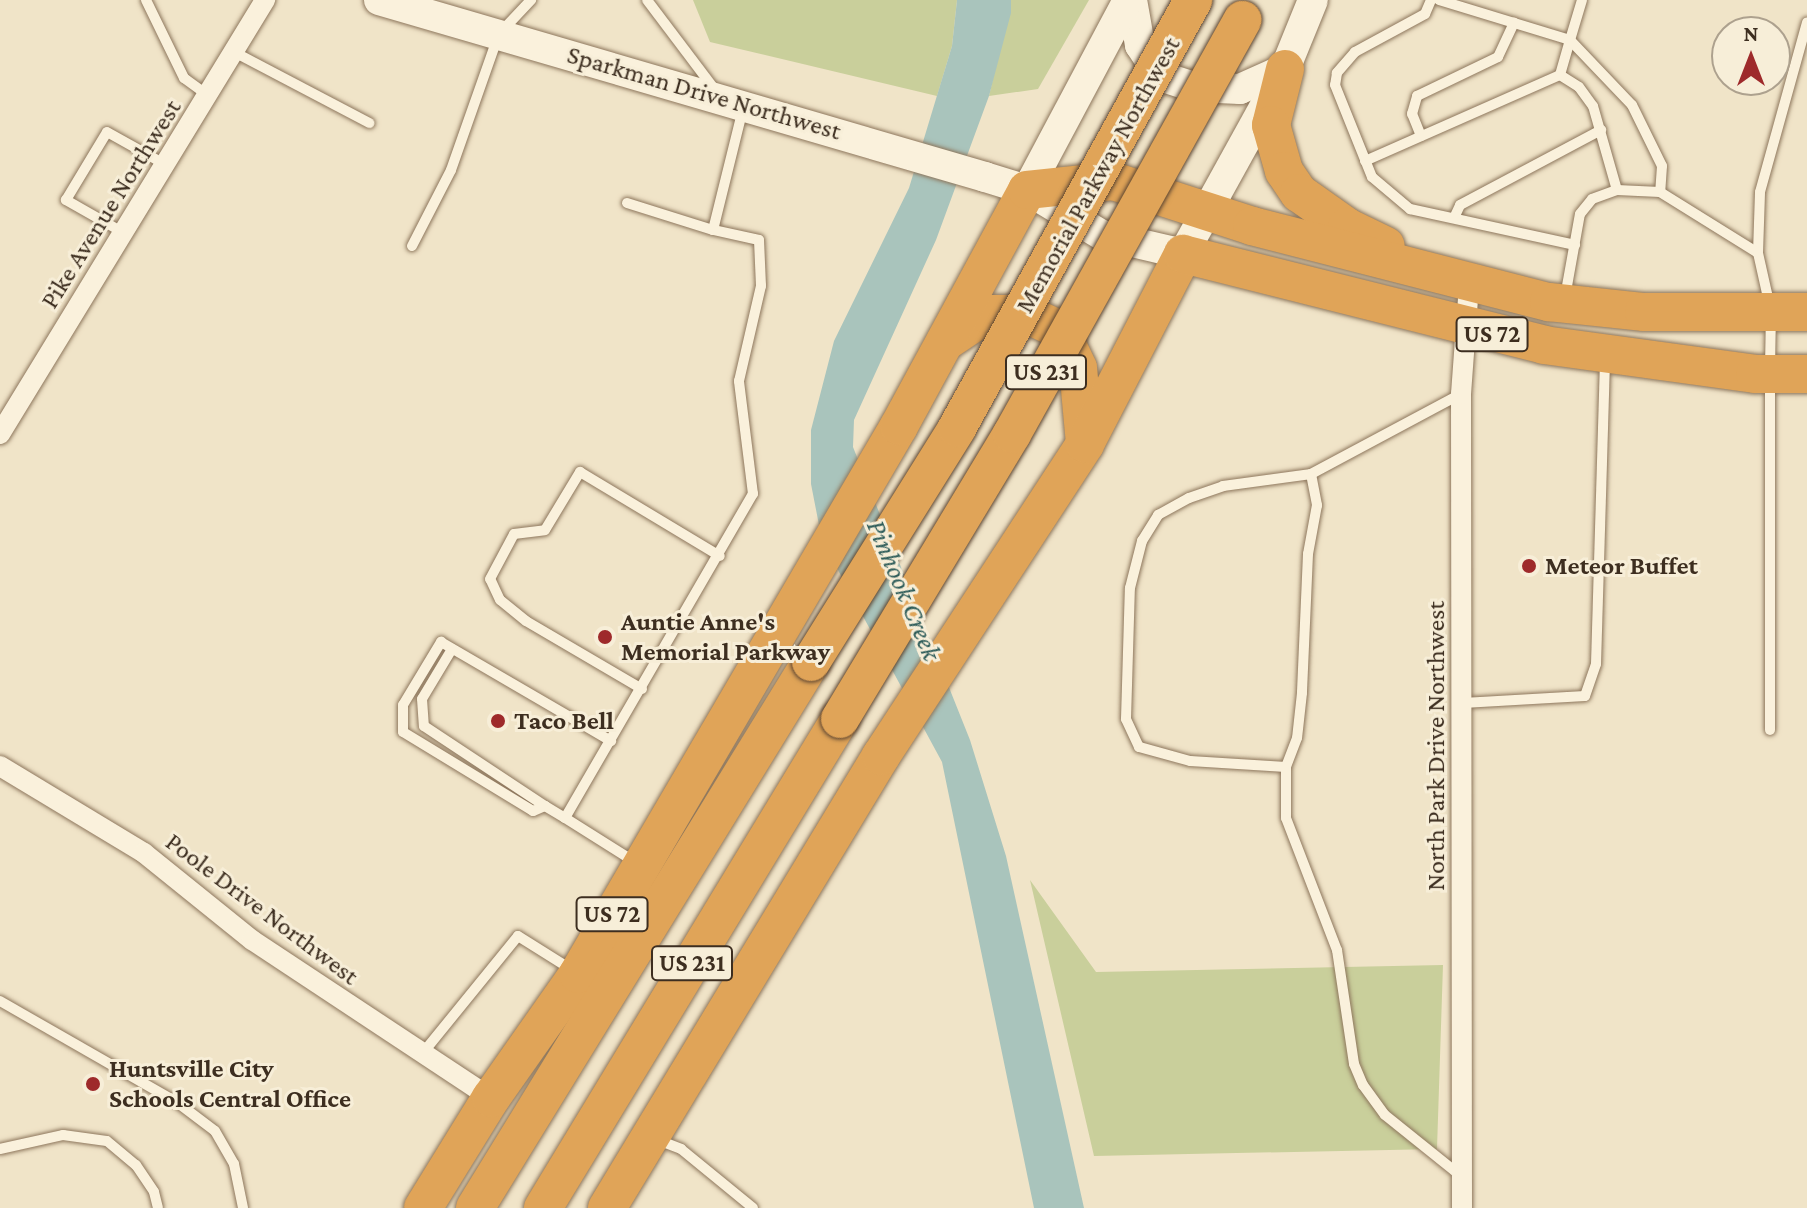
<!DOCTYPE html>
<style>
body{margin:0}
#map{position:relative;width:1807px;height:1208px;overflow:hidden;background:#f0e4c8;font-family:"Crimson Pro",serif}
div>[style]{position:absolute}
.green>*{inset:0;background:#c9cf9b}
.water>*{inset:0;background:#a9c4bc}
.roads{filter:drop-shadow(0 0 2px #8d765c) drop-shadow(0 0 2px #8d765c)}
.lane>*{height:10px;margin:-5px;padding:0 5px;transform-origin:5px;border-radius:5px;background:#faf1dc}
.street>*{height:20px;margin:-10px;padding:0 10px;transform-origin:10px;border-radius:10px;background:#faf1dc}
.secondary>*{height:30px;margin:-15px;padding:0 15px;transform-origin:15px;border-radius:15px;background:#faf1dc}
.highway>*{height:38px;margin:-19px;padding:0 19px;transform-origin:19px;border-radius:19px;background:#e0a458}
.bridges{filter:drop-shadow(0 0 2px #5b4430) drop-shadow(0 0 2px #5b4430)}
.highway-bridge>*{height:38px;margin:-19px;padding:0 19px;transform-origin:19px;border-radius:19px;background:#e0a458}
.dots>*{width:22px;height:22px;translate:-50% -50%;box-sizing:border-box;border:4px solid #f7eed8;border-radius:50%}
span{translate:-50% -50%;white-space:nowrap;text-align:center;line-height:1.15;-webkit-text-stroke:6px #f7eed8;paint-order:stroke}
.shield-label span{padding:2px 6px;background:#f7eed8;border:2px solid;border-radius:6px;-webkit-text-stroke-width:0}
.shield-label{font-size:24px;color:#3d2e20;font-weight:700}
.street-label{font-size:26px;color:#3d2e20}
.poi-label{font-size:26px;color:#3d2e20;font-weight:700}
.left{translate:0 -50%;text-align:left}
.water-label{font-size:28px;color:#2f5d5a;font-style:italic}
.north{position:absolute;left:1711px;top:16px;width:80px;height:80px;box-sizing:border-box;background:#f7eed8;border:2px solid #ada18e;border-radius:50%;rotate:0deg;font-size:22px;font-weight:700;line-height:32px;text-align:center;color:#3d2e20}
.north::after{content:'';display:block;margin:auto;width:28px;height:36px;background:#9e2a2b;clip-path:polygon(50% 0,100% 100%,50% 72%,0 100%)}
</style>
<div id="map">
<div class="green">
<div style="clip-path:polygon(693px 0,957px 0,952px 46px,937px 96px,710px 42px)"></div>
<div style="clip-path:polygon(1011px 0,1089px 0,1038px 89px,989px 96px)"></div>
<div style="clip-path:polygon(1030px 880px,1096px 972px,1443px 965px,1437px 1149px,1094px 1156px)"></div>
</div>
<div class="water">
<div style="clip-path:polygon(957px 0,1011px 0,1011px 13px,989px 96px,936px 240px,854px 420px,853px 447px,970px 740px,1006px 856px,1084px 1208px,1034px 1208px,942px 762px,839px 572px,819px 525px,811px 484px,811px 430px,834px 341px,909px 188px,952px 46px)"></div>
</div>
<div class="roads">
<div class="lane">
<div style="left:146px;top:0;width:87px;rotate:64deg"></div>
<div style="left:184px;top:78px;width:31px;rotate:36deg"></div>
<div style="left:647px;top:0;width:113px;rotate:52.9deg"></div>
<div style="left:1431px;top:0;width:15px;rotate:113deg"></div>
<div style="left:1425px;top:14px;width:80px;rotate:151.5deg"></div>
<div style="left:1355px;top:52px;width:28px;rotate:131deg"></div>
<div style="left:1337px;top:73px;width:12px;rotate:99deg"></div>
<div style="left:1335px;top:85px;width:99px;rotate:68.1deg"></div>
<div style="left:1372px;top:177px;width:50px;rotate:40.1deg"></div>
<div style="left:1410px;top:209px;width:169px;rotate:12.3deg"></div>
<div style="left:1439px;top:0;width:137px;rotate:17deg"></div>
<div style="left:1570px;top:40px;width:36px;rotate:106deg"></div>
<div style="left:1560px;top:75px;width:22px;rotate:32deg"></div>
<div style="left:1579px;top:87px;width:24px;rotate:54deg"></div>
<div style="left:1593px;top:106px;width:87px;rotate:74.1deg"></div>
<div style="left:1582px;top:0;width:42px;rotate:106.7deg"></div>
<div style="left:1570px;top:40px;width:90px;rotate:46.4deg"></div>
<div style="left:1632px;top:105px;width:68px;rotate:63.8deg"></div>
<div style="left:1662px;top:166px;width:26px;rotate:94deg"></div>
<div style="left:234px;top:52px;width:153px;rotate:27.7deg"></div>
<div style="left:1421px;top:136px;width:24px;rotate:-112deg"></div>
<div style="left:1412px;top:114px;width:19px;rotate:-74deg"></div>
<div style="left:1417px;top:96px;width:90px;rotate:-25.7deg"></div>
<div style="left:1498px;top:57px;width:38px;rotate:-65deg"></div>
<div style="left:1365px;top:161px;width:213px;rotate:-23.8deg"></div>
<div style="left:627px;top:203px;width:90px;rotate:17.4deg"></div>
<div style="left:713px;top:230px;width:125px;rotate:-76.1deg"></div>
<div style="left:1454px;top:218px;width:14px;rotate:-65deg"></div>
<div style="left:1460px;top:205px;width:160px;rotate:-28deg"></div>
<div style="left:124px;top:233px;width:67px;rotate:-150.4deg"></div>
<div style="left:66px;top:200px;width:79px;rotate:-58.9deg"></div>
<div style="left:107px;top:132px;width:68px;rotate:29.2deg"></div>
<div style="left:412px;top:246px;width:85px;rotate:-62.8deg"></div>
<div style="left:451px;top:170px;width:144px;rotate:-70.6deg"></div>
<div style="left:499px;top:34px;width:47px;rotate:-46.7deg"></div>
<div style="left:1758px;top:253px;width:61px;rotate:-88.1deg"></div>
<div style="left:1760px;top:192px;width:176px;rotate:-74.5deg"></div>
<div style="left:1565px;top:297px;width:84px;rotate:-79.8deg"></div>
<div style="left:1580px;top:214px;width:19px;rotate:-51deg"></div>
<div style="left:1592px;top:199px;width:27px;rotate:-20deg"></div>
<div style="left:1617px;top:190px;width:43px;rotate:2.7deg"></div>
<div style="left:1660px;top:192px;width:115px;rotate:31.9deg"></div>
<div style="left:1758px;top:253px;width:59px;rotate:77.4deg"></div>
<div style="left:1771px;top:311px;width:55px;rotate:91deg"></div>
<div style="left:1770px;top:382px;width:348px;rotate:90deg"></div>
<div style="left:1311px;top:474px;width:32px;rotate:79deg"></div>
<div style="left:1317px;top:505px;width:50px;rotate:100.4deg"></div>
<div style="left:1308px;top:554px;width:139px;rotate:92.5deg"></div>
<div style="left:1302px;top:693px;width:45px;rotate:96.3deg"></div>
<div style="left:1297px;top:738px;width:31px;rotate:111deg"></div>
<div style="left:1286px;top:767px;width:51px;rotate:90deg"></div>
<div style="left:1286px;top:818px;width:142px;rotate:68.9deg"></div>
<div style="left:1337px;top:950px;width:115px;rotate:81.5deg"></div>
<div style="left:1354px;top:1064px;width:23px;rotate:67deg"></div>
<div style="left:1363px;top:1085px;width:37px;rotate:54deg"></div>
<div style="left:1385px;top:1115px;width:97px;rotate:38.8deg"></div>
<div style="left:452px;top:649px;width:58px;rotate:121deg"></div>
<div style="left:422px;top:699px;width:27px;rotate:86deg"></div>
<div style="left:424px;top:726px;width:145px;rotate:33.5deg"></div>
<div style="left:642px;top:689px;width:134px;rotate:-149.6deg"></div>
<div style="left:526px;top:621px;width:33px;rotate:-141deg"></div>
<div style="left:500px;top:600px;width:23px;rotate:-115deg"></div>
<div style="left:490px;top:579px;width:51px;rotate:-61.9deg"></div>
<div style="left:514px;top:534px;width:31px;rotate:-7deg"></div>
<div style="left:545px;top:530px;width:68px;rotate:-58.9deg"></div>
<div style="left:580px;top:472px;width:163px;rotate:31deg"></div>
<div style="left:1463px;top:703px;width:122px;rotate:-3.3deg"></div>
<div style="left:1585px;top:696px;width:34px;rotate:-71deg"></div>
<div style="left:1596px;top:664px;width:305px;rotate:-88.3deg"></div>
<div style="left:1286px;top:767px;width:96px;rotate:-176.4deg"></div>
<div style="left:1190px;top:761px;width:53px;rotate:-164.6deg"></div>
<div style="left:1139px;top:747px;width:31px;rotate:-115deg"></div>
<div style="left:1126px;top:719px;width:131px;rotate:-88.3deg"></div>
<div style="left:1130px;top:588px;width:49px;rotate:-75.7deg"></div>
<div style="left:1142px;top:541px;width:31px;rotate:-58deg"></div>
<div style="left:1158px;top:515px;width:35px;rotate:-29deg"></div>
<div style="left:1189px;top:498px;width:36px;rotate:-19deg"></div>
<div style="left:1223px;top:486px;width:89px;rotate:-7.8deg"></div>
<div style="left:1311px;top:474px;width:170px;rotate:-28.1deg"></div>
<div style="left:565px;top:818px;width:23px;rotate:-149deg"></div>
<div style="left:545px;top:806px;width:13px;rotate:157deg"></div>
<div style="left:533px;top:811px;width:152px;rotate:-148.7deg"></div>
<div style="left:403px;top:732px;width:27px;rotate:-90deg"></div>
<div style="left:403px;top:705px;width:74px;rotate:-58.9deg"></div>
<div style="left:441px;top:642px;width:197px;rotate:30.2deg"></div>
<div style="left:635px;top:862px;width:83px;rotate:-147.8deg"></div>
<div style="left:565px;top:818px;width:375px;rotate:-59.9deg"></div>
<div style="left:753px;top:494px;width:114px;rotate:-97.1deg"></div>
<div style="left:739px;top:381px;width:98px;rotate:-77deg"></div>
<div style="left:761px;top:286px;width:46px;rotate:-92.5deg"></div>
<div style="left:759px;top:240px;width:47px;rotate:-167.7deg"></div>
<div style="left:0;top:1001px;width:205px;rotate:29.8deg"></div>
<div style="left:178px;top:1103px;width:46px;rotate:37.1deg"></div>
<div style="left:215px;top:1131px;width:38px;rotate:60deg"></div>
<div style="left:234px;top:1164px;width:45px;rotate:78.4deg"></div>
<div style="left:422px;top:1054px;width:152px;rotate:-50.9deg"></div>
<div style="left:518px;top:936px;width:64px;rotate:32.2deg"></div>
<div style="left:658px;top:1140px;width:25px;rotate:21deg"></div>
<div style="left:681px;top:1149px;width:93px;rotate:39.3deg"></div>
<div style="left:0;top:1149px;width:65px;rotate:-12.5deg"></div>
<div style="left:63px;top:1135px;width:44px;rotate:7.8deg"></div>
<div style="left:107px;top:1141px;width:38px;rotate:40deg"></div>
<div style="left:136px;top:1165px;width:32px;rotate:56deg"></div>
<div style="left:154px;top:1192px;width:16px;rotate:76deg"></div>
</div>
<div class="street">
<div style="left:0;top:434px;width:509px;rotate:-58.59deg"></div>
<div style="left:0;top:766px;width:168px;rotate:31.1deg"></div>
<div style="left:144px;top:853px;width:139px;rotate:38.9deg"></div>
<div style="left:252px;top:940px;width:287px;rotate:33.5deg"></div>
<div style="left:1462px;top:1208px;width:814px;rotate:-90.07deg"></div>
<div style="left:1461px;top:394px;width:109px;rotate:-85.8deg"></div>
</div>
<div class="secondary">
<div style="left:379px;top:0;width:631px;rotate:16.28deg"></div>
<div style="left:985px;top:177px;width:44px;rotate:17.2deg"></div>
<div style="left:1027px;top:190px;width:87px;rotate:31deg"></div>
<div style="left:1102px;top:235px;width:83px;rotate:13.2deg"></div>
<div style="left:1183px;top:254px;width:211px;rotate:-61.1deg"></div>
<div style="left:1285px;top:69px;width:74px;rotate:-67.9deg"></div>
<div style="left:1132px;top:0;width:46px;rotate:79.9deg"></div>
<div style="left:1140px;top:45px;width:37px;rotate:57deg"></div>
<div style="left:1160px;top:76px;width:36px;rotate:18deg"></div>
<div style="left:1194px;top:87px;width:46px;rotate:2.5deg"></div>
<div style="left:1240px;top:89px;width:49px;rotate:-24deg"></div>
<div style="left:1027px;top:190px;width:215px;rotate:-62deg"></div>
</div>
<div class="highway">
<div style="left:1285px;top:69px;width:58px;rotate:104deg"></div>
<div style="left:1271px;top:125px;width:48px;rotate:74.2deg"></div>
<div style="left:1284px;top:171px;width:27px;rotate:56deg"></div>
<div style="left:1299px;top:193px;width:59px;rotate:35.3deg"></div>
<div style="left:1347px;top:227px;width:43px;rotate:26deg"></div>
<div style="left:945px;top:342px;width:50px;rotate:-33.7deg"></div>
<div style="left:987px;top:314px;width:39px"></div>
<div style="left:1026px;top:314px;width:38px;rotate:25deg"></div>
<div style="left:1060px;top:330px;width:42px;rotate:64.7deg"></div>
<div style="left:1078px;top:368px;width:76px;rotate:84.7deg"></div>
<div style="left:423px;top:1208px;width:129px;rotate:-58.3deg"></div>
<div style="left:491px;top:1098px;width:151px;rotate:-54.9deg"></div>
<div style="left:578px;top:974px;width:635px;rotate:-59.64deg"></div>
<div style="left:899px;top:426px;width:268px;rotate:-61.5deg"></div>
<div style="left:1027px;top:190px;width:86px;rotate:-6deg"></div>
<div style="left:1113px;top:181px;width:146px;rotate:17.9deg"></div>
<div style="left:1252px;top:226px;width:307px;rotate:14.4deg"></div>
<div style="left:1549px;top:302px;width:96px;rotate:6deg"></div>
<div style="left:1644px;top:312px;width:163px"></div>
<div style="left:475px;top:1208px;width:641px;rotate:-58.39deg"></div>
<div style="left:543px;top:1208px;width:572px;rotate:-58.73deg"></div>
<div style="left:607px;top:1208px;width:529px;rotate:-58.78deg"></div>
<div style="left:881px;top:756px;width:373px;rotate:-56.8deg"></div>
<div style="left:1085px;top:444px;width:214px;rotate:-62.7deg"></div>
<div style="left:1183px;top:254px;width:372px;rotate:14.1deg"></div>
<div style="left:1544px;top:345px;width:213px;rotate:7.8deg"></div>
<div style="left:1755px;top:374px;width:52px"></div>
</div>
</div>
<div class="bridges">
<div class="highway-bridge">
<div style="left:811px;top:662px;width:276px;rotate:-58deg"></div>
<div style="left:957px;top:428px;width:489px;rotate:-61.1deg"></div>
<div style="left:840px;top:719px;width:333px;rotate:-58.9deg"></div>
<div style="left:1012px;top:434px;width:474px;rotate:-60.9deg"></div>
</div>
</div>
<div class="dots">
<div style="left:1529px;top:566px;background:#9e2a2b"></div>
<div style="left:605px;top:637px;background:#9e2a2b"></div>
<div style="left:498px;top:721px;background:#9e2a2b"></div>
<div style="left:93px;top:1084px;background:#9e2a2b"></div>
</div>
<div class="shield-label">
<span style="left:1492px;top:334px">US 72</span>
<span style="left:1046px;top:372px">US 231</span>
<span style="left:612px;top:914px">US 72</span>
<span style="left:692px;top:963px">US 231</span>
</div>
<div class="street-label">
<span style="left:704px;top:93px;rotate:16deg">Sparkman Drive Northwest</span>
<span style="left:1098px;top:175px;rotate:-61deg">Memorial Parkway Northwest</span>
<span style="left:111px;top:204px;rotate:-58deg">Pike Avenue Northwest</span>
<span style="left:1436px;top:746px;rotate:-90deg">North Park Drive Northwest</span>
<span style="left:262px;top:909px;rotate:37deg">Poole Drive Northwest</span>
</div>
<div class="poi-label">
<span class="left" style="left:1545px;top:566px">Meteor Buffet</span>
<span class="left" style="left:621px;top:637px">Auntie Anne's<br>Memorial Parkway</span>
<span class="left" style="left:514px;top:721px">Taco Bell</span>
<span class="left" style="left:109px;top:1084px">Huntsville City<br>Schools Central Office</span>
</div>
<div class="water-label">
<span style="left:904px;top:590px;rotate:67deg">Pinhook Creek</span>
</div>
<div class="north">N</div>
</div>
